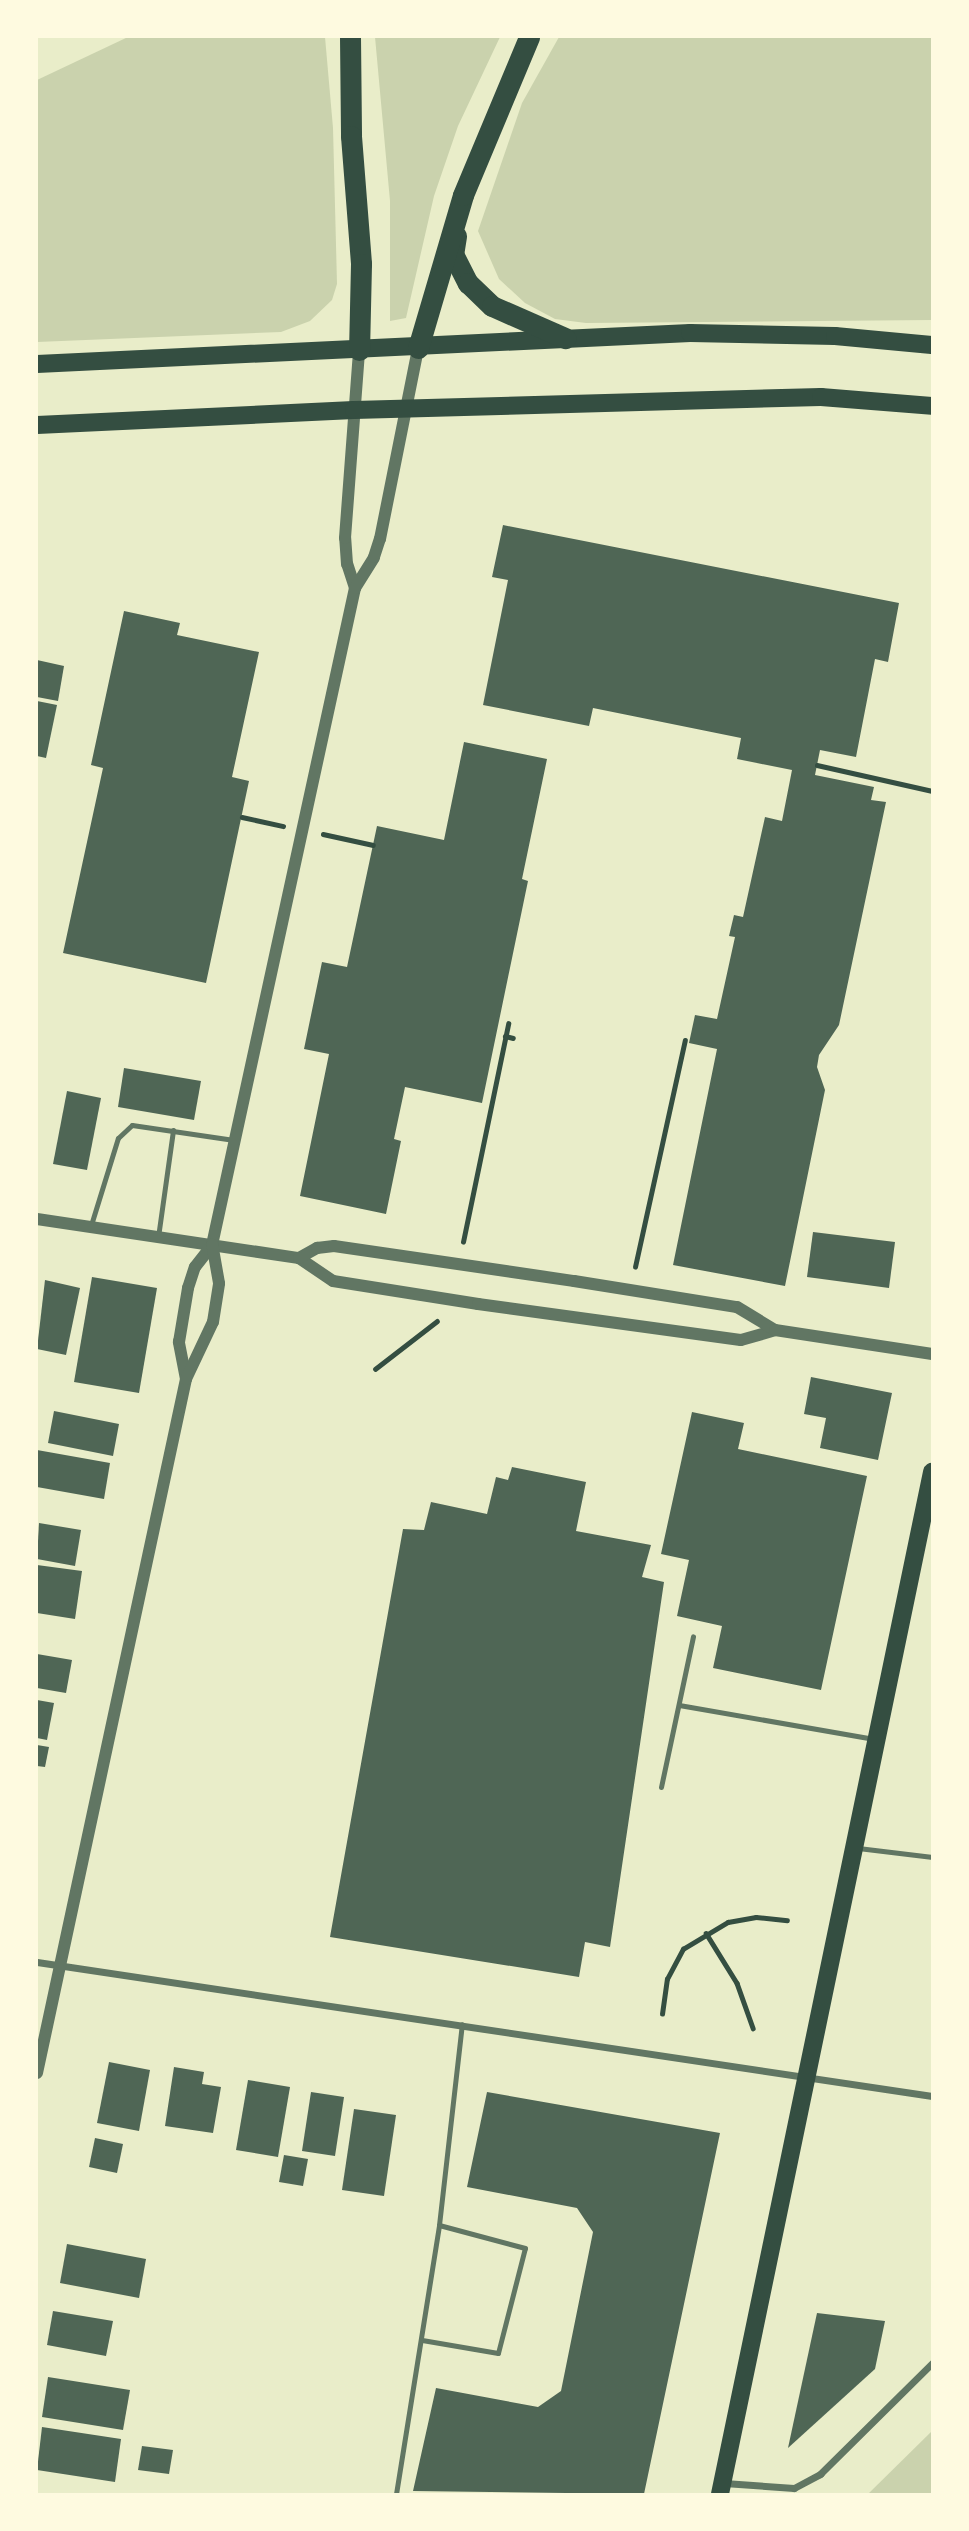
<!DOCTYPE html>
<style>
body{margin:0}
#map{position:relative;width:969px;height:2531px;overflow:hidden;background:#e9edc9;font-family:"Noto Serif",serif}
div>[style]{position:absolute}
.green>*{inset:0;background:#cad2ad}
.building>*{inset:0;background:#4f6655}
.path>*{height:4.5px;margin:-2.25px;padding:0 2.25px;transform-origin:2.25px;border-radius:2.25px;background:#344e41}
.service>*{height:5px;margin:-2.5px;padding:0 2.5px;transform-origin:2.5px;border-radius:2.5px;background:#617663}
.minor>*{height:7px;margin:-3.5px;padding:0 3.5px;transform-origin:3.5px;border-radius:3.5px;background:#617663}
.tertiary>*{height:12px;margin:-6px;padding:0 6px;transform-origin:6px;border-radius:6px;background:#617663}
.primary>*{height:18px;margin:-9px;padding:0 9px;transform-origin:9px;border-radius:9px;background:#344e41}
.motorway>*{height:21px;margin:-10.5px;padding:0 10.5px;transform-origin:10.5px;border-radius:10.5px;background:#344e41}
span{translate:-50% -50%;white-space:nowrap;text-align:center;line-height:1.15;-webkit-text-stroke:7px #fefae0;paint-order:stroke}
.frame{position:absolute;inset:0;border:38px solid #fefae0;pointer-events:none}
</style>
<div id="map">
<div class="green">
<div style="clip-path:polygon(128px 37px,325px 37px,333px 128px,337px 284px,332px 300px,310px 321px,281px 332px,37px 342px,37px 80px)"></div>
<div style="clip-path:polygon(375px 37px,500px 37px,458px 126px,434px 196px,406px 318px,390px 321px,390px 201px)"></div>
<div style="clip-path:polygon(559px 37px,932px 37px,932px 320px,586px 323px,555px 319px,525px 303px,499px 279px,478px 231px,522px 103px)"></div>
<div style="clip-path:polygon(932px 2431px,932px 2494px,868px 2494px)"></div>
</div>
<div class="building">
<div style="clip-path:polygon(503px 525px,899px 603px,888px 662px,875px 659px,856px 757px,820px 750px,815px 775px,874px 787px,871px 800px,886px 802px,839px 1025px,819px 1055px,817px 1067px,825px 1090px,785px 1286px,673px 1265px,717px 1049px,689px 1043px,695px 1015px,717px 1019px,735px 937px,729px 936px,734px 915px,743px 917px,765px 817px,782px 821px,792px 770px,737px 759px,741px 738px,593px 708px,589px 726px,483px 705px,508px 580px,492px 577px)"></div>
<div style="clip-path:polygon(124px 611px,180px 623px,177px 635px,259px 652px,232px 777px,249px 781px,206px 983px,63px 953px,103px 768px,91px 765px)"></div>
<div style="clip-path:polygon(37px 660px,64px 666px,58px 701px,37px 697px)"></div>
<div style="clip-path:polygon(37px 701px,57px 705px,46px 758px,37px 756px)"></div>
<div style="clip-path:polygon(464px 742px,547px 759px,522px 879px,528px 881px,482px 1103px,405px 1087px,394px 1139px,401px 1141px,386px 1214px,300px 1196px,329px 1054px,304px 1049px,322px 962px,347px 967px,377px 826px,444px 840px)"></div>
<div style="clip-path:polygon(124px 1068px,201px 1081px,194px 1120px,118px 1107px)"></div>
<div style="clip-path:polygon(67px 1091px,101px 1098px,87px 1170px,53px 1164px)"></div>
<div style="clip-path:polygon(813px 1232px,895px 1242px,889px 1288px,807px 1277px)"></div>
<div style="clip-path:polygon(92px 1277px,157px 1288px,139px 1393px,74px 1382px)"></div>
<div style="clip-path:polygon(45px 1280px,80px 1288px,66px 1355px,37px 1349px)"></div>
<div style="clip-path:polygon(811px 1377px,892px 1393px,878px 1460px,820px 1448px,826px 1418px,804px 1414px)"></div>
<div style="clip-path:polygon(54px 1411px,119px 1424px,113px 1456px,48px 1443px)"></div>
<div style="clip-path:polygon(692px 1412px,744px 1423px,738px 1449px,867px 1476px,821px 1690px,713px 1668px,722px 1626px,677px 1616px,689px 1560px,661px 1554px)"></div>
<div style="clip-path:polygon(37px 1450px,110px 1463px,104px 1499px,37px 1487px)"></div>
<div style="clip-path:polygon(512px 1467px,586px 1482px,576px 1531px,651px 1545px,642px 1577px,664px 1582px,610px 1947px,585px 1942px,579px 1977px,330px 1937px,403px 1529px,424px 1530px,431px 1502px,487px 1514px,496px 1477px,508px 1480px)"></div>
<div style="clip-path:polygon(39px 1523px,81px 1530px,75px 1566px,37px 1559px)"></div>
<div style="clip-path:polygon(37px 1565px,82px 1571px,75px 1619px,37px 1613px)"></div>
<div style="clip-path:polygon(37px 1654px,72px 1660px,66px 1693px,37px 1688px)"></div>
<div style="clip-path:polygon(37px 1700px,54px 1703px,47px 1740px,37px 1738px)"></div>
<div style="clip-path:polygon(37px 1745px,49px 1747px,45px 1767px,37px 1766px)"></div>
<div style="clip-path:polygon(109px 2062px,150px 2070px,139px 2131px,97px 2123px)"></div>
<div style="clip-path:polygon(174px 2067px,204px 2072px,202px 2084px,221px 2087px,213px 2133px,165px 2126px)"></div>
<div style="clip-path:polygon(248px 2080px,290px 2087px,278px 2157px,236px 2150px)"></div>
<div style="clip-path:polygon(311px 2092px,344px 2097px,335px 2156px,302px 2151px)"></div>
<div style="clip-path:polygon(487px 2092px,720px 2133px,644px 2494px,413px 2491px,436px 2388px,538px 2407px,561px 2391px,593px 2232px,577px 2208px,467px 2187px)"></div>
<div style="clip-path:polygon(354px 2109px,396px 2115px,384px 2196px,342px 2190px)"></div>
<div style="clip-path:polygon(95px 2138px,123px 2144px,117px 2173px,89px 2167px)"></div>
<div style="clip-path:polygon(284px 2155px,308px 2159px,303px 2186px,279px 2182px)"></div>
<div style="clip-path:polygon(67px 2244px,146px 2259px,139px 2298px,60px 2283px)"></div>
<div style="clip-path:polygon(53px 2311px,113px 2321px,106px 2356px,47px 2345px)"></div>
<div style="clip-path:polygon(817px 2313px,885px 2321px,875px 2369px,788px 2448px)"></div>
<div style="clip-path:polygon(48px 2377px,130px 2390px,123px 2430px,42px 2417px)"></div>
<div style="clip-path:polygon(42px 2427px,121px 2439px,115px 2482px,37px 2470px)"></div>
<div style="clip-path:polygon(142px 2446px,173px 2450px,169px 2474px,138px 2470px)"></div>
</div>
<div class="path">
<div style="left:817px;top:765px;width:118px;rotate:12.7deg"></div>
<div style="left:242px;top:817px;width:42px;rotate:12.4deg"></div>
<div style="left:323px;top:834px;width:51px;rotate:12.4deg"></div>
<div style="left:505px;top:1036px;width:8px;rotate:14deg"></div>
<div style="left:463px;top:1242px;width:223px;rotate:-78.3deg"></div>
<div style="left:635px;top:1267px;width:232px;rotate:-77.6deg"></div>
<div style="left:375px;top:1369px;width:78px;rotate:-37.7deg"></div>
<div style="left:706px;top:1933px;width:59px;rotate:58.2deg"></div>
<div style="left:737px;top:1983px;width:48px;rotate:70.4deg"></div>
<div style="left:662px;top:2014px;width:35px;rotate:-82deg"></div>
<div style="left:667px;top:1979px;width:34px;rotate:-62deg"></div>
<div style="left:683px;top:1949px;width:52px;rotate:-31deg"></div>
<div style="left:728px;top:1922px;width:28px;rotate:-10deg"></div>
<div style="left:756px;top:1917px;width:31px;rotate:6deg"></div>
</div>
<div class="service">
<div style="left:91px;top:1225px;width:91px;rotate:-72.8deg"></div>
<div style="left:118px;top:1138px;width:19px;rotate:-43deg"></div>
<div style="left:132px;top:1125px;width:103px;rotate:8.4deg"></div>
<div style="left:158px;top:1237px;width:108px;rotate:-82deg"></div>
<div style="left:679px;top:1705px;width:198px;rotate:9.9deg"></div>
<div style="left:661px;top:1787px;width:154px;rotate:-78deg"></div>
<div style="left:858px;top:1848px;width:75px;rotate:6.9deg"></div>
<div style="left:422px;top:2340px;width:77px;rotate:9.7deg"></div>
<div style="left:498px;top:2353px;width:108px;rotate:-75.6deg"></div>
<div style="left:525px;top:2248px;width:89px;rotate:-165deg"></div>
<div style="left:396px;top:2494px;width:272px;rotate:-80.9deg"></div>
<div style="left:439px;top:2225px;width:202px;rotate:-83.5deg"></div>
</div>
<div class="minor">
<div style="left:37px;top:1962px;width:905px;rotate:8.52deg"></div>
<div style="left:724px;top:2483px;width:70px;rotate:4.1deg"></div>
<div style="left:794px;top:2488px;width:30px;rotate:-28deg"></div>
<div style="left:820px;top:2474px;width:158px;rotate:-44.7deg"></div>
</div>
<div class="tertiary">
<div style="left:355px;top:588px;width:25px;rotate:-108deg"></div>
<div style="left:347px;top:564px;width:26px;rotate:-94deg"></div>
<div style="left:345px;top:538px;width:189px;rotate:-85.7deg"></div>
<div style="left:37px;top:1219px;width:265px;rotate:8.5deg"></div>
<div style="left:299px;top:1258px;width:41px;rotate:34.1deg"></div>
<div style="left:333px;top:1281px;width:147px;rotate:9deg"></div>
<div style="left:478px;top:1304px;width:265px;rotate:7.8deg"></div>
<div style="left:741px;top:1340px;width:35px;rotate:-16deg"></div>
<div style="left:299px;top:1258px;width:21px;rotate:-29deg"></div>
<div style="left:317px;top:1248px;width:17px;rotate:-7deg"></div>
<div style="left:334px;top:1246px;width:243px;rotate:8.3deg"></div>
<div style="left:574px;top:1281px;width:165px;rotate:9.1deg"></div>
<div style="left:737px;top:1307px;width:44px;rotate:31.2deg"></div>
<div style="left:775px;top:1330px;width:159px;rotate:8.7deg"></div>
<div style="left:186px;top:1379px;width:38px;rotate:-101deg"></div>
<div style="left:179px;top:1342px;width:55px;rotate:-80.5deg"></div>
<div style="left:188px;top:1288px;width:22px;rotate:-72deg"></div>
<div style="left:195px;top:1267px;width:28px;rotate:-52deg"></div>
<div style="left:212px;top:1245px;width:672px;rotate:-77.72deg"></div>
<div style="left:355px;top:588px;width:36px;rotate:-58deg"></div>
<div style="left:374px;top:557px;width:19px;rotate:-72deg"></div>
<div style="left:380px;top:539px;width:195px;rotate:-78.7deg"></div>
<div style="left:37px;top:2073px;width:710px;rotate:-77.88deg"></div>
<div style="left:186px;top:1379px;width:63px;rotate:-64.7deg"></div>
<div style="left:213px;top:1322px;width:39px;rotate:-81deg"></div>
<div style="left:219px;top:1283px;width:39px;rotate:-100deg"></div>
</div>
<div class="primary">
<div style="left:37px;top:364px;width:654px;rotate:-2.72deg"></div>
<div style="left:690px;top:333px;width:145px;rotate:1.2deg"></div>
<div style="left:835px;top:336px;width:97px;rotate:5.3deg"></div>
<div style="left:37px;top:425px;width:317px;rotate:-2.7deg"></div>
<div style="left:354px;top:410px;width:467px;rotate:-1.6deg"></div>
<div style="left:821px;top:397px;width:111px;rotate:4.6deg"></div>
<div style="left:720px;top:2494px;width:1044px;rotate:-78.28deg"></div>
</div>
<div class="motorway">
<div style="left:350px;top:37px;width:99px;rotate:89.4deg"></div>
<div style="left:351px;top:136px;width:128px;rotate:85.5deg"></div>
<div style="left:361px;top:264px;width:86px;rotate:91.3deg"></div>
<div style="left:456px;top:236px;width:18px;rotate:99deg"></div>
<div style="left:453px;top:254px;width:33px;rotate:63deg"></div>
<div style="left:468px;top:283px;width:33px;rotate:44deg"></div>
<div style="left:492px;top:306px;width:80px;rotate:23.7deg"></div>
<div style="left:418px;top:348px;width:159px;rotate:-73.6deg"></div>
<div style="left:463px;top:195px;width:171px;rotate:-67.3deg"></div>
</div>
<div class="frame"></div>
</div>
